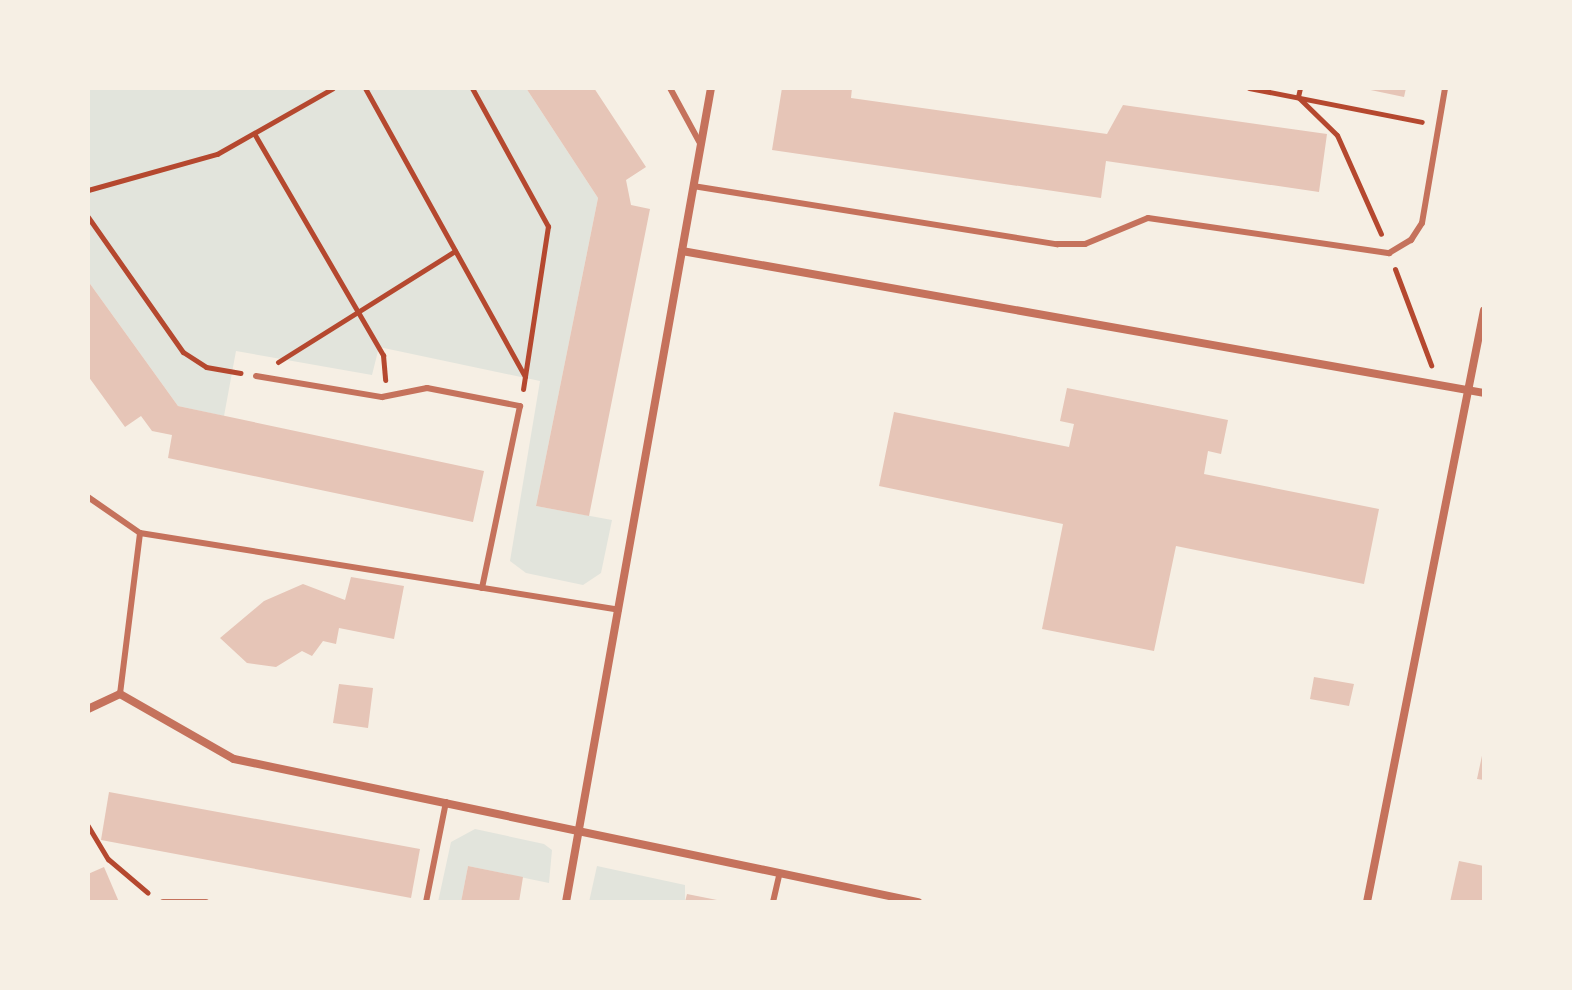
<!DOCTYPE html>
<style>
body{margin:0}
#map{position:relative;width:1572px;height:990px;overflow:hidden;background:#f6efe4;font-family:Mulish,sans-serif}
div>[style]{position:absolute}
.green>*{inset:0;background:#e2e4dc}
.building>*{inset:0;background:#e6c5b7}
.path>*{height:5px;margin:-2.5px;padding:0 2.5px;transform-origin:2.5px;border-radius:2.5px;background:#b5482f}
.service>*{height:6px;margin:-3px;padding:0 3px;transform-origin:3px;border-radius:3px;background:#c5725c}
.minor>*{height:8px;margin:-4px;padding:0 4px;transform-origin:4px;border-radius:4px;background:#c5725c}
span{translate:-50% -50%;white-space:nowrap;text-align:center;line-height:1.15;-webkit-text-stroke:8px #f6efe4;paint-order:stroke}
.frame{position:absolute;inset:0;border:90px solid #f6efe4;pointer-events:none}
</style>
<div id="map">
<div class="green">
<div style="clip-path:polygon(88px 88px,526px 88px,598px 198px,536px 506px,612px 520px,601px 573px,583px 585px,526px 573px,510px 561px,540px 381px,379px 347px,372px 375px,236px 351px,224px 416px,178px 406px,88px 281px)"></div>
<div style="clip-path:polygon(475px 829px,544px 844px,552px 850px,549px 883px,468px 866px,461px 902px,438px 902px,451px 842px)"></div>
<div style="clip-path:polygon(597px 866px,685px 885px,685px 902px,589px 902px)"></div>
</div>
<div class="building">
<div style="clip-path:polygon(526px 88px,594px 88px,646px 167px,626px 180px,631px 205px,650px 209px,589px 516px,536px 506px,598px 198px)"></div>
<div style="clip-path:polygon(782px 88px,852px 88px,851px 98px,1107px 134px,1123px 105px,1327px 134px,1319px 192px,1106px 161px,1101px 198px,772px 150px)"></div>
<div style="clip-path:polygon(1361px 88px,1406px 88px,1404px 97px)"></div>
<div style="clip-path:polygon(88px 281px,178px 406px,484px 471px,473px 522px,168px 458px,172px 435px,152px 431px,141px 416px,125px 427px,88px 376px)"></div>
<div style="clip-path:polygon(1067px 388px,1228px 420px,1221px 454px,1208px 451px,1204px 474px,1379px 509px,1364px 584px,1176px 546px,1154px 651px,1042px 629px,1063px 524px,879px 486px,894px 412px,1069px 447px,1074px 424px,1060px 421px)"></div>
<div style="clip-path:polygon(351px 577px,404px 586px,394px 639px,339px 628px,336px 644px,323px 641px,312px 656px,302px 651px,276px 667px,247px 663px,220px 638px,264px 601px,303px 584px,345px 600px)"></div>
<div style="clip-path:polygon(1314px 677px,1354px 684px,1349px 706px,1310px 699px)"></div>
<div style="clip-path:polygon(339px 684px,373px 688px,368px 728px,333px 723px)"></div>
<div style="clip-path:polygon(1483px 751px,1484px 751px,1484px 780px,1477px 779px)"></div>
<div style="clip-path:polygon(109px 792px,420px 849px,411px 898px,101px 840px)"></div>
<div style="clip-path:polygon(1459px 861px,1484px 866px,1484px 902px,1450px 902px)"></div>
<div style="clip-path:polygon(468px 866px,523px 877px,519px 902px,461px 902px)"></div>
<div style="clip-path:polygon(104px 867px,119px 902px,88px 902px,88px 874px)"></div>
<div style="clip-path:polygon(687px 894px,722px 901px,722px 902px,685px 902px)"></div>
</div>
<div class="path">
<div style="left:365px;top:88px;width:330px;rotate:61deg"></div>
<div style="left:472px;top:88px;width:158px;rotate:61.2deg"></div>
<div style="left:548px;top:226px;width:165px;rotate:98.7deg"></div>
<div style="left:1249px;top:88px;width:176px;rotate:11.1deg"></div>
<div style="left:1300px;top:88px;width:9px;rotate:103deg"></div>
<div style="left:1298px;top:97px;width:54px;rotate:44.3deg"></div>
<div style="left:1337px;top:135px;width:108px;rotate:66deg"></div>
<div style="left:255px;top:135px;width:255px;rotate:59.8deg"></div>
<div style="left:383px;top:355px;width:25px;rotate:85deg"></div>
<div style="left:88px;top:190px;width:134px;rotate:-15.6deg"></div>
<div style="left:217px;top:154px;width:133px;rotate:-29.6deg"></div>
<div style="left:88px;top:217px;width:165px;rotate:54.9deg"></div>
<div style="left:183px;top:352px;width:27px;rotate:33deg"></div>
<div style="left:206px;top:367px;width:35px;rotate:10deg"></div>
<div style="left:1395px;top:269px;width:103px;rotate:69.4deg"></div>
<div style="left:278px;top:362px;width:209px;rotate:-32.1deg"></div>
<div style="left:88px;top:826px;width:39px;rotate:59deg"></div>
<div style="left:108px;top:859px;width:52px;rotate:40.4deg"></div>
</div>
<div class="service">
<div style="left:670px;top:88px;width:65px;rotate:61.5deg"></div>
<div style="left:693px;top:186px;width:369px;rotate:9.1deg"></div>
<div style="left:1057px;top:244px;width:28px"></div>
<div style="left:1085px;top:244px;width:68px;rotate:-22.4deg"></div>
<div style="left:1148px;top:218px;width:244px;rotate:8.3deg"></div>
<div style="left:1389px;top:253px;width:26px;rotate:-31deg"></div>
<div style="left:1411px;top:240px;width:20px;rotate:-57deg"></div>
<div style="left:1422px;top:223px;width:137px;rotate:-80.3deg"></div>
<div style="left:256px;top:376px;width:128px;rotate:9.5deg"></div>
<div style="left:382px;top:397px;width:46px;rotate:-11.3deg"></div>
<div style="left:427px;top:388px;width:95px;rotate:11deg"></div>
<div style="left:520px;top:406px;width:186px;rotate:101.8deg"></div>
<div style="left:88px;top:497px;width:63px;rotate:34.7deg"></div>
<div style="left:140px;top:533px;width:485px;rotate:9.1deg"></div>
<div style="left:120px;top:694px;width:162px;rotate:-82.9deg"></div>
<div style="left:163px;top:902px;width:43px"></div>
<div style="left:426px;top:902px;width:102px;rotate:-78.7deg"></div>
<div style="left:773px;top:902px;width:27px;rotate:-77deg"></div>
</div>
<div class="minor">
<div style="left:682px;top:251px;width:814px;rotate:10.04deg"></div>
<div style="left:88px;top:709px;width:35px;rotate:-25deg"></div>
<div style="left:120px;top:694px;width:131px;rotate:29.7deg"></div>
<div style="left:234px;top:759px;width:699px;rotate:11.81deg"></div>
<div style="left:566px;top:902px;width:827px;rotate:-79.9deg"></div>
<div style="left:1367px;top:902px;width:603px;rotate:-78.82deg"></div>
</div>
<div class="frame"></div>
</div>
